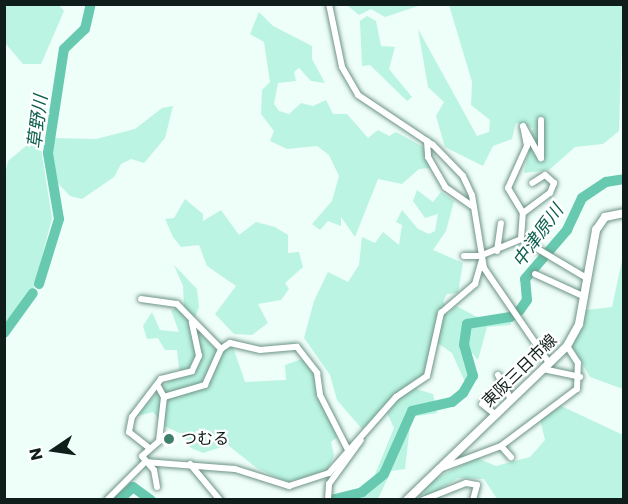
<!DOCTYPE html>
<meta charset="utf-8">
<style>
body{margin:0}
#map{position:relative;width:628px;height:504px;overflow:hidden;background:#eefef8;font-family:Poppins,"Noto Sans JP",sans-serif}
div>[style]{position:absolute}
.green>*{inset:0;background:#bbf4e2}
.river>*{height:10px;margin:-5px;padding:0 5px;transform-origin:5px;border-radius:5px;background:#67c9af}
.roads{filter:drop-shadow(0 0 2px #6d9387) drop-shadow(0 0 2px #6d9387)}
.minor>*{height:6px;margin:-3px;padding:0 3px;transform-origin:3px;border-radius:3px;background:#fff}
.major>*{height:8px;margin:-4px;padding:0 4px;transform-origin:4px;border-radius:4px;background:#fff}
.dots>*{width:16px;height:16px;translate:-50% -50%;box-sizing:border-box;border:3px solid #fff;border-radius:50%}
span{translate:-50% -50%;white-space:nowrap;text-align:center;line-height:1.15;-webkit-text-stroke:4.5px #fff;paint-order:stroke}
.street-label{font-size:16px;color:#0f1e1a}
.poi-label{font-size:16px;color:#0f1e1a}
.left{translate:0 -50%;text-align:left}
.water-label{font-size:18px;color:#11614f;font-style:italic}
.frame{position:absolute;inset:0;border:6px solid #0f1e1a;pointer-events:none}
.north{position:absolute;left:24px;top:420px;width:60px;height:60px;-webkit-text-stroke:4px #fff;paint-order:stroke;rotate:257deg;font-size:16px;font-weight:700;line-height:24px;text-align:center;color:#0f1e1a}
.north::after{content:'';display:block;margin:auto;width:21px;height:27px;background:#0f1e1a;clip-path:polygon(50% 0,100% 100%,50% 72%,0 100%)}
</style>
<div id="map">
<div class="green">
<div style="clip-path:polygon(4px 5px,59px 5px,64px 11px,41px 64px,23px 64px,5px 43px)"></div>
<div style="clip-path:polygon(347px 5px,421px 5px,385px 17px,371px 9px,359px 15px)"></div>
<div style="clip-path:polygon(449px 5px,623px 5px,619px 131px,603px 144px,575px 147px,549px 170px,524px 173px,533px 128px,516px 123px,512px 139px,493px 146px,483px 166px,445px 147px,436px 116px,444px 102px,428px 87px,418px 29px,477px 136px,489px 132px,490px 120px,471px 105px,472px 82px)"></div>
<div style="clip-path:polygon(259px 12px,273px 26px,312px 46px,312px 59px,325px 83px,311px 81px,299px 68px,294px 72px,296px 81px,278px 83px,274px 104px,279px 111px,289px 114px,301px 103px,313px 106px,326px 100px,333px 114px,347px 114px,368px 138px,378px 130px,389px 136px,396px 132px,425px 148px,431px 168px,419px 169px,402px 184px,378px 179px,355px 237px,341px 217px,341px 226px,328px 221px,320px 230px,312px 224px,332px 201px,339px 176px,329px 155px,317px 146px,287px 149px,270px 141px,274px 131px,261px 114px,262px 90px,270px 82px,264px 42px,250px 34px)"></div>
<div style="clip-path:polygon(367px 16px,376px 21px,381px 46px,395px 47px,389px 69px,412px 97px,407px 101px,370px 65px,362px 66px,360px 21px)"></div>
<div style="clip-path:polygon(173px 106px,165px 138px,144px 163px,131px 159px,121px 164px,114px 177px,82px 199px,70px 196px,51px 176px,51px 138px,96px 139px,135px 129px,162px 108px)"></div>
<div style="clip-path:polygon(40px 143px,52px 218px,34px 288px,5px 329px,5px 174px,8px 161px,26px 146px)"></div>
<div style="clip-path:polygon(417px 190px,433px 202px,441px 192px,454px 201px,446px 231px,433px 250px,463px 263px,458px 293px,447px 294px,443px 301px,448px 314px,456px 306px,485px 321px,510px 320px,511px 325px,487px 327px,478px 360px,472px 353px,466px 358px,471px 375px,465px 382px,452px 353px,435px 341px,429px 368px,416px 389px,433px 394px,437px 413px,411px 417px,405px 469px,391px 471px,378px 499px,321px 499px,355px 497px,369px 489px,394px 428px,387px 413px,362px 429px,337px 400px,330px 375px,304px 338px,314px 301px,328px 272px,348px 282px,359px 265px,362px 237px,375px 243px,383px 232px,399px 245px,402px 225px,396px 222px,402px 210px,418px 229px,429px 234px,435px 231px,438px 214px,425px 218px,413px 201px)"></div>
<div style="clip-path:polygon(185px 199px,203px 214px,203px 221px,221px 210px,239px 235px,256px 222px,275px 227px,288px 235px,288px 253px,299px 252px,303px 267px,285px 283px,289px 289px,281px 300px,258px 304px,268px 323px,252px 335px,234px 334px,215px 314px,236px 286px,207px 266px,199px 245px,181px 247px,173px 237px,165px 219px,174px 218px)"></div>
<div style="clip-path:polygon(623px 256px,623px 389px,590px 377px,571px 345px,586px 310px,612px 307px)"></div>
<div style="clip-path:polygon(174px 265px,197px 289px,199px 307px,192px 325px,217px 351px,233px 347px,245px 382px,286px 380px,285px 365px,302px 359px,315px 374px,316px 392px,338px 436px,331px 442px,334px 456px,327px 471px,288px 482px,258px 469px,228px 445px,203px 453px,191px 448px,184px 435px,164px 426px,153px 412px,134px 417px,169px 381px,180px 378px,177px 350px,165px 350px,158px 338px,147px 339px,143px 326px,152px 312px,160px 330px,179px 332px,171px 310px,184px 306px,183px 286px)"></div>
<div style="clip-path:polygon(559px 405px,623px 435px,623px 499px,497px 499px,484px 479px,458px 478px,440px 489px,442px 499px,426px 499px,424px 489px,432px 480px,477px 458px,496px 466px,530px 457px,545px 440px,540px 419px)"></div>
</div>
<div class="river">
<div style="left:39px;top:284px;width:68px;rotate:-72.9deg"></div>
<div style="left:59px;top:219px;width:67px;rotate:-99.5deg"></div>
<div style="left:48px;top:153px;width:105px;rotate:-81.3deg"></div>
<div style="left:64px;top:49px;width:29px;rotate:-44deg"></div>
<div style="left:85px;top:29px;width:23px;rotate:-77deg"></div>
<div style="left:4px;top:333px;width:49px;rotate:-54.1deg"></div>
<div style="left:119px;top:500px;width:19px;rotate:-43deg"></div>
<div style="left:133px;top:487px;width:22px;rotate:36deg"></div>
<div style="left:331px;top:500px;width:32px;rotate:-14deg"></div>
<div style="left:362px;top:492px;width:28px;rotate:-39deg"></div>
<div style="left:384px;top:474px;width:69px;rotate:-66deg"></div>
<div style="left:412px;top:411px;width:41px;rotate:-12.7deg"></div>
<div style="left:452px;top:402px;width:14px;rotate:-39deg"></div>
<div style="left:463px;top:393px;width:20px;rotate:-60deg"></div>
<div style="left:473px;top:376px;width:32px;rotate:-106deg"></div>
<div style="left:464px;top:345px;width:21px;rotate:-82deg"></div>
<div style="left:467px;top:324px;width:44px;rotate:-9.2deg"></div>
<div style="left:510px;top:317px;width:12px;rotate:-35deg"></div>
<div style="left:520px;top:310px;width:12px;rotate:-55deg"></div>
<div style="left:527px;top:300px;width:21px;rotate:-95deg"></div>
<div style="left:525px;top:279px;width:65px;rotate:-49.4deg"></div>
<div style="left:567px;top:230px;width:35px;rotate:-65deg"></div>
<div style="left:582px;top:198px;width:29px;rotate:-34deg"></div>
<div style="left:606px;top:182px;width:18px;rotate:-9deg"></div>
</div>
<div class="roads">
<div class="minor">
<div style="left:329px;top:4px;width:64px;rotate:78.3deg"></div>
<div style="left:342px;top:67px;width:32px;rotate:60deg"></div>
<div style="left:358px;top:95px;width:90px;rotate:33.7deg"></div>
<div style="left:433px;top:145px;width:43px;rotate:45.9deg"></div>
<div style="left:463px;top:176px;width:21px;rotate:65deg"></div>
<div style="left:472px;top:195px;width:74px;rotate:80.7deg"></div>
<div style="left:484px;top:268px;width:115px;rotate:55.6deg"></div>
<div style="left:427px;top:141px;width:16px;rotate:86deg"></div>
<div style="left:428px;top:157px;width:34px;rotate:60deg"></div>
<div style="left:445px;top:187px;width:33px;rotate:35deg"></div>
<div style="left:523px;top:213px;width:34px;rotate:-37deg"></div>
<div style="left:550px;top:193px;width:11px;rotate:-68deg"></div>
<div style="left:554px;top:183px;width:12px;rotate:-138deg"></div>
<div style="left:545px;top:175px;width:15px;rotate:148deg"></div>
<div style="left:521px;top:239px;width:26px;rotate:-86deg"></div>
<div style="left:523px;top:213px;width:29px;rotate:-121deg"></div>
<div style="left:508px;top:188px;width:46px;rotate:-65.7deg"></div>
<div style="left:527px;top:146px;width:20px;rotate:-101deg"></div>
<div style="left:523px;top:126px;width:37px;rotate:61deg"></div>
<div style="left:541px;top:158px;width:38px;rotate:-90deg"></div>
<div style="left:521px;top:239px;width:78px;rotate:30.8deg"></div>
<div style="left:497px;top:251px;width:28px;rotate:-82deg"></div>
<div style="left:464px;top:256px;width:16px"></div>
<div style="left:480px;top:256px;width:44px;rotate:-22.5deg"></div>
<div style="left:535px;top:274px;width:55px;rotate:24.7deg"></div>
<div style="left:141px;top:299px;width:36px;rotate:8deg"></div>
<div style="left:177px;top:304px;width:63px;rotate:45.6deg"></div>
<div style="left:221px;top:349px;width:11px;rotate:-34deg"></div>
<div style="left:230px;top:343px;width:31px;rotate:13deg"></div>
<div style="left:260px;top:350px;width:37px;rotate:-5deg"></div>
<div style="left:297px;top:347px;width:33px;rotate:52deg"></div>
<div style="left:317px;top:373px;width:22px;rotate:82deg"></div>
<div style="left:320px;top:395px;width:62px;rotate:63deg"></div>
<div style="left:543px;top:369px;width:38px;rotate:12deg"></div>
<div style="left:498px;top:375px;width:27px;rotate:62deg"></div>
<div style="left:164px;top:397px;width:43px;rotate:-16.3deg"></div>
<div style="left:205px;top:385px;width:39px;rotate:-66deg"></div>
<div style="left:482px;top:404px;width:16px;rotate:38deg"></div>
<div style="left:501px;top:446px;width:15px;rotate:48deg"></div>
<div style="left:148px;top:447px;width:24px;rotate:-142deg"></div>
<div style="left:129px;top:432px;width:15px;rotate:-79deg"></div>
<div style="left:132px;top:417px;width:48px;rotate:-52.7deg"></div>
<div style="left:161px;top:379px;width:32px;rotate:-14deg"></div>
<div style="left:192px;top:371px;width:17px;rotate:-65deg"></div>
<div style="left:199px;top:356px;width:35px;rotate:-102deg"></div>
<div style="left:190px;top:464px;width:47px;rotate:50.2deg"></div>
<div style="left:437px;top:470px;width:68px;rotate:-20.6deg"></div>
<div style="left:501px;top:446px;width:95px;rotate:-36.9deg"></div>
<div style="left:577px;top:389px;width:26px;rotate:-88deg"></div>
<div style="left:578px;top:363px;width:20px;rotate:-123deg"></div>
<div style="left:157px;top:487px;width:17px;rotate:-100deg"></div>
<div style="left:154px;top:470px;width:18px;rotate:-131deg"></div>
<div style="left:142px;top:456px;width:23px;rotate:-41deg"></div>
<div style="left:159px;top:441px;width:44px;rotate:-83.5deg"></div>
<div style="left:164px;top:397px;width:13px;rotate:-119deg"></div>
<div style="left:328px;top:499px;width:15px;rotate:-86deg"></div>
<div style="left:329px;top:484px;width:54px;rotate:-54deg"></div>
<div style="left:107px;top:500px;width:54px;rotate:-45deg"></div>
<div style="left:145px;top:462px;width:90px;rotate:4.4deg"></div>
<div style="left:235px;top:469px;width:57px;rotate:17.5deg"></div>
<div style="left:289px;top:486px;width:42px;rotate:-18deg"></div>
<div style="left:329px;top:473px;width:101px;rotate:-48.6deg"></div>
<div style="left:396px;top:397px;width:37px;rotate:-34deg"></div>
<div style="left:427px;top:376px;width:65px;rotate:-77.5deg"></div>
<div style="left:441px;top:313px;width:45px;rotate:-40.5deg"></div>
<div style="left:475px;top:284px;width:25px;rotate:-74deg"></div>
<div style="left:423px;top:500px;width:46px;rotate:-21.6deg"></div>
<div style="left:466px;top:483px;width:11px;rotate:10deg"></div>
<div style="left:477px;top:485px;width:16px;rotate:105deg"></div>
</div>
<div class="major">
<div style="left:407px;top:500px;width:222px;rotate:-43.9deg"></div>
<div style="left:567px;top:346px;width:25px;rotate:-61deg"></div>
<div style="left:579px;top:324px;width:96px;rotate:-79.7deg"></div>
<div style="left:596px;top:230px;width:16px;rotate:-55deg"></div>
<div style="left:605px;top:217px;width:19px;rotate:-12deg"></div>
</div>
</div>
<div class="dots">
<div style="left:169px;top:439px;background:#3f7f6e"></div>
</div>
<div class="street-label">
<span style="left:520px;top:371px;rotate:-44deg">東阪三日市線</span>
</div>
<div class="poi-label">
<span class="left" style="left:181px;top:439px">つむる</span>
</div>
<div class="water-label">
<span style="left:38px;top:122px;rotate:-83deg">草野川</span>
<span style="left:538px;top:236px;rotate:-54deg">中津原川</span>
</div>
<div class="frame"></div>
<div class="north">N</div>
</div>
